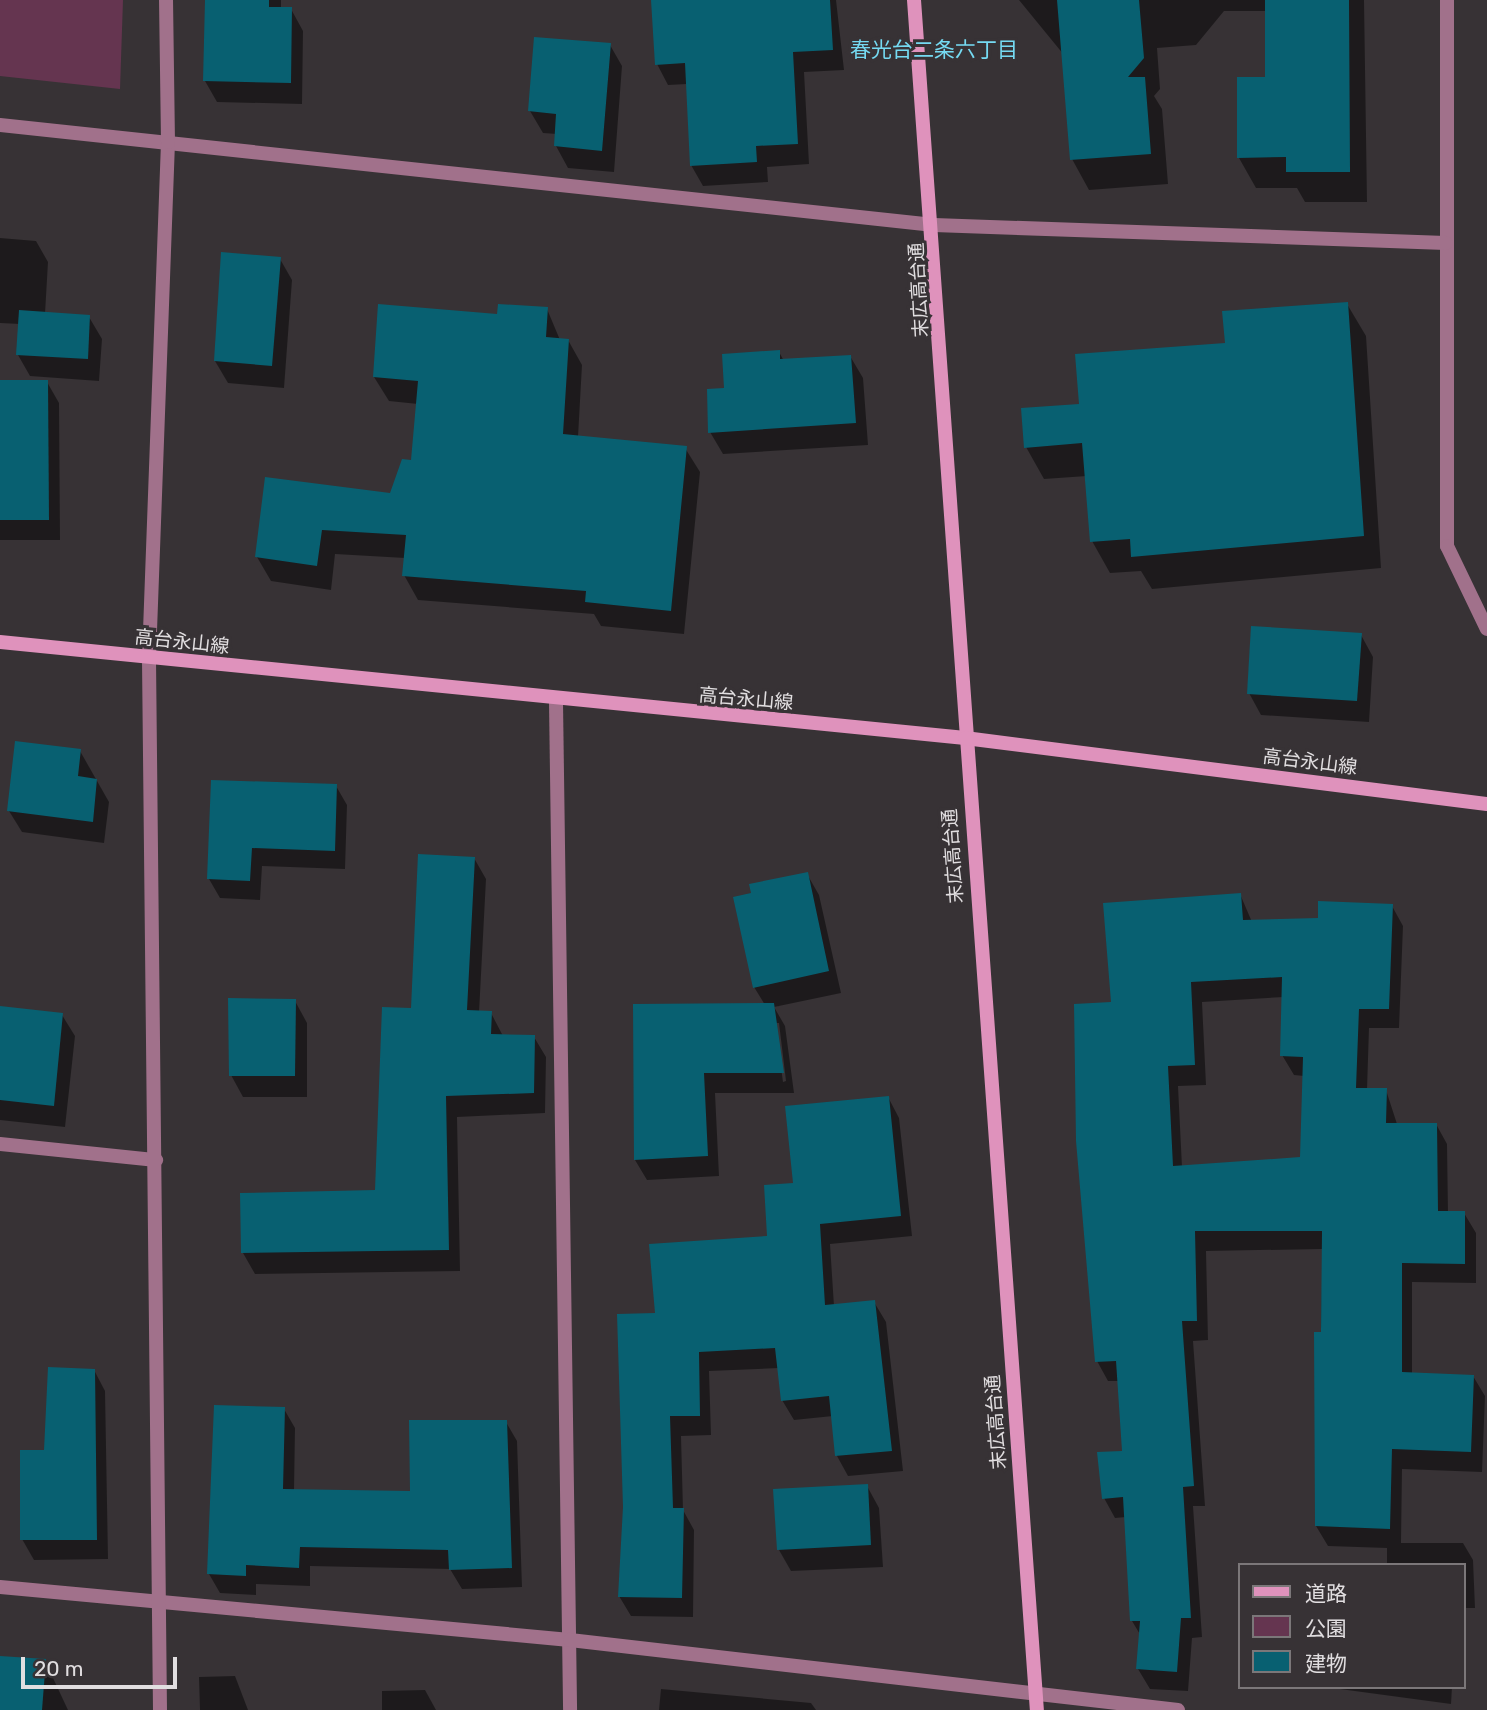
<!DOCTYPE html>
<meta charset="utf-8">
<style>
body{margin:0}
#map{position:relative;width:1487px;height:1710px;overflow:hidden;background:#373235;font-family:Rubik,"Noto Sans JP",sans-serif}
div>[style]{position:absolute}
.green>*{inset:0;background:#653550}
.shadow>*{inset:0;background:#0007}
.building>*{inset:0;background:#086071}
.street>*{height:14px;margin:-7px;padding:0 7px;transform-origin:7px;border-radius:7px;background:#a1718b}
.secondary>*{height:14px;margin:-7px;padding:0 7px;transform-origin:7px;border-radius:7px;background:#df92bc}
span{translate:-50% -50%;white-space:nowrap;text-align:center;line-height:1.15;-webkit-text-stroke:6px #373235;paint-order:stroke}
.street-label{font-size:19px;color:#e1dee0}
.neighbourhood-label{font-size:21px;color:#75daf2}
.legend{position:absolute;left:1238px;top:1563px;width:228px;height:126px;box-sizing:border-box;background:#373235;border:2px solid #7b7779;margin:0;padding:9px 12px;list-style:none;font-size:21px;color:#e1dee0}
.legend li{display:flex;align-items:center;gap:14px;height:35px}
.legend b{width:35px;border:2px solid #7b7779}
.scale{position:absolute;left:21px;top:1657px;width:156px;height:32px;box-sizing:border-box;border:4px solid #e1dee0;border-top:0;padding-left:9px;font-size:21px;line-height:24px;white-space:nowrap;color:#e1dee0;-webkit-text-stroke:5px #373235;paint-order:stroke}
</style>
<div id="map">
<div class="green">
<div style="clip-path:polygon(0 0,123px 0,120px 89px,0 76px)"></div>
</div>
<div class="shadow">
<div style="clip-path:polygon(206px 0,281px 0,281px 9px,291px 9px,303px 31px,302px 104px,217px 102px,205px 81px)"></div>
<div style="clip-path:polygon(653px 0,836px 0,844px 70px,804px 72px,809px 164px,767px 167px,768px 182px,703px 186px,691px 165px,687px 84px,668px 85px,657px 64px)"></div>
<div style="clip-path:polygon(1019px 0,1364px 0,1367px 202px,1305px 202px,1297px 188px,1256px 188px,1239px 158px,1267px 78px,1267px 11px,1224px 11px,1196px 45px,1157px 48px,1160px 89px,1154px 96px,1162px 109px,1168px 184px,1089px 190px,1072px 159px,1064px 55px)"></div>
<div style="clip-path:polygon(610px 45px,622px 66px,614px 172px,568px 168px,556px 146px,557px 134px,543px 133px,530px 111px)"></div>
<div style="clip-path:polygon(0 238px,36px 241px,48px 262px,45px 314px,89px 317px,102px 339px,99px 381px,30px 376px,18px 355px,20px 324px,0 323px)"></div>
<div style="clip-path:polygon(280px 259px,292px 280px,284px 388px,228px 383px,215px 361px)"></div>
<div style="clip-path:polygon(1347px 304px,1366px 336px,1381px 568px,1152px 589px,1141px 571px,1110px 573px,1092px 541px,1087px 476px,1044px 479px,1026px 447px,1227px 344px)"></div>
<div style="clip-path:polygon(547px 309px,560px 340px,568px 340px,582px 365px,578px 437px,685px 448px,700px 472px,684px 634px,601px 626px,594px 614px,418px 600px,404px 575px,405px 558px,335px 554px,331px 590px,271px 581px,257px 557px,391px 495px,413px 461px,418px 404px,389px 401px,374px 377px,499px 316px)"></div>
<div style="clip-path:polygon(779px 352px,784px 361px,850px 356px,863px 378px,868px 445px,723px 454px,710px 432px,725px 390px)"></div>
<div style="clip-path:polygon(0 382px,47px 382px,59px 403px,60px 540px,0 540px)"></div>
<div style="clip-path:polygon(1361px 635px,1373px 657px,1369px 722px,1261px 715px,1249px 693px)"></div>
<div style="clip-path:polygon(80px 751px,109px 802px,104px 843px,22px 832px,9px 811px)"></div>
<div style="clip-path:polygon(336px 786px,347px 805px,345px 869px,262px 866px,260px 900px,220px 898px,209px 879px)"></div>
<div style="clip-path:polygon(474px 858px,486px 879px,479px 1013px,491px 1013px,503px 1036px,534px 1037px,546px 1057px,545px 1113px,457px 1117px,460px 1271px,255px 1274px,243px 1253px,377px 1192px,413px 1010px)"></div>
<div style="clip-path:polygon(evenodd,807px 874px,819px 895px,841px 993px,774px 1007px,785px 1026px,794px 1093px,715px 1093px,719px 1176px,647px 1180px,635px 1160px,634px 1006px,765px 1005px,754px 987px,807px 874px,775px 1023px,779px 1023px,786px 1081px,783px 1082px,775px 1023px)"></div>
<div style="clip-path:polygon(evenodd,1240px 894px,1252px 922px,1319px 920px,1392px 906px,1403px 926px,1399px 1028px,1369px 1028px,1367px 1090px,1386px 1090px,1397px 1124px,1436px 1124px,1447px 1144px,1448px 1213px,1464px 1213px,1476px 1233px,1476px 1283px,1412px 1282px,1412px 1374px,1473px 1376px,1485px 1396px,1482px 1472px,1402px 1469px,1401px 1543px,1463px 1543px,1473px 1560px,1475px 1608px,1464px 1608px,1464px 1565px,1387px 1565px,1387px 1548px,1328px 1546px,1316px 1526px,1323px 1249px,1206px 1251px,1208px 1340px,1193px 1341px,1205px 1506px,1193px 1506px,1202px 1637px,1192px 1638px,1188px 1691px,1150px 1689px,1138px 1669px,1141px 1636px,1132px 1621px,1126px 1517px,1115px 1518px,1104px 1498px,1124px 1452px,1119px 1381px,1108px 1381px,1097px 1361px,1113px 1004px,1240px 894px,1284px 997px,1282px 1055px,1294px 1075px,1304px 1076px,1302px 1158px,1182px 1167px,1178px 1086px,1206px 1085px,1202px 1002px,1284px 997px)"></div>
<div style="clip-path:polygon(295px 1001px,307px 1023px,307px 1097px,243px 1097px,231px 1075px)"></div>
<div style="clip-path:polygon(0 1008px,62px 1015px,75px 1036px,65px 1127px,0 1120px)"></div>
<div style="clip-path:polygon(888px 1097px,899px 1118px,912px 1236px,830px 1244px,834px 1306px,874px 1302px,886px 1322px,903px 1471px,848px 1476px,837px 1456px,833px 1416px,794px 1420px,782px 1400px,779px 1368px,709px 1371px,711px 1435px,681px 1436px,683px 1510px,694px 1530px,693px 1617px,631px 1616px,619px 1596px,656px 1315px,769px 1238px,795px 1185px)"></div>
<div style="clip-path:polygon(94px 1370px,105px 1391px,108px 1559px,34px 1560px,22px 1539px,46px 1452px)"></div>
<div style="clip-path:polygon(284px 1409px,295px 1428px,294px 1491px,411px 1493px,506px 1422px,517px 1441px,522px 1587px,462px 1589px,450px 1569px,310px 1566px,310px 1586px,256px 1584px,256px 1595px,220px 1593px,209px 1574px)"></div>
<div style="clip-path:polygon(867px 1486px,879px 1508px,883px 1567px,791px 1571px,779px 1550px)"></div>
<div style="clip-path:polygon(0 1657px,45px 1661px,68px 1710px,0 1710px)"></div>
<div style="clip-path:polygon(235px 1676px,248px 1710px,200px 1710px,199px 1677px)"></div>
<div style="clip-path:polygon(1325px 1687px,1452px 1687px,1451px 1704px)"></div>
<div style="clip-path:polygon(661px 1689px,811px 1703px,816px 1710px,659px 1710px)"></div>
<div style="clip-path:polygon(425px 1690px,436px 1710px,382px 1710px,382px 1691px)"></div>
</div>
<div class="building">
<div style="clip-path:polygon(205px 0,269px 0,269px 7px,292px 7px,291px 83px,203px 81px)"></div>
<div style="clip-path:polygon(651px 0,830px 0,833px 50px,793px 52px,798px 144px,756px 146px,757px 162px,690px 166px,685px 63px,655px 65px)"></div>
<div style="clip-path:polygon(1057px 0,1139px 0,1144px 58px,1128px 77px,1145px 77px,1151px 154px,1070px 160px)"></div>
<div style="clip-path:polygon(1265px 0,1349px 0,1350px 172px,1286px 172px,1286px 157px,1237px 158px,1237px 77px,1265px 77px)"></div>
<div style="clip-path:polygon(534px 37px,611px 43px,602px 151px,554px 146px,556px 114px,528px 111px)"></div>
<div style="clip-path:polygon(221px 252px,281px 257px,272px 366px,214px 361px)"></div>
<div style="clip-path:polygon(1348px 302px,1364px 536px,1131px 557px,1130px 539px,1090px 542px,1082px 443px,1024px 448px,1021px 408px,1079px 404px,1075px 354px,1225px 343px,1222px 311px)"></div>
<div style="clip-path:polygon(378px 304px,497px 314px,498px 304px,548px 307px,546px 337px,569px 339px,563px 434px,687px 446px,671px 611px,585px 602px,586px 591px,402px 576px,406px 535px,322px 530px,317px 566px,255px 557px,265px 477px,390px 493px,402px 459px,411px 460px,418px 381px,373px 377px)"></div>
<div style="clip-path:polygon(19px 310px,90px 315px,88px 359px,16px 355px)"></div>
<div style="clip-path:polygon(780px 350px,780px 359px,851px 355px,856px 423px,708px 433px,707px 389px,724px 388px,722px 354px)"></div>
<div style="clip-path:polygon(0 380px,48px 380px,49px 520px,0 520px)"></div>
<div style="clip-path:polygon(1251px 626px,1362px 633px,1357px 701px,1247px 694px)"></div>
<div style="clip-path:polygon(15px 741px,81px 749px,78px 776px,97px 779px,93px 822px,7px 811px)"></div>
<div style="clip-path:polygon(211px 780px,337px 784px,335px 851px,252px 848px,250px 881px,207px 879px)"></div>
<div style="clip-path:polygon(418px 854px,475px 857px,467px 1010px,492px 1011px,491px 1034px,535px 1035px,534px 1093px,446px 1096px,449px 1250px,241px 1253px,240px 1193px,375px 1190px,382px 1007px,411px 1008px)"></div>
<div style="clip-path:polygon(808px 872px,829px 971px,753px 988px,733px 897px,751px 893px,749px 884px)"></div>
<div style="clip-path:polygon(evenodd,1241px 893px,1243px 920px,1318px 918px,1318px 901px,1393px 904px,1389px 1009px,1359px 1009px,1356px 1088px,1387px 1088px,1386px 1123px,1437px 1123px,1438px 1211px,1465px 1211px,1465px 1264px,1402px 1263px,1402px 1372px,1474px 1375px,1471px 1452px,1392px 1449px,1390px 1529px,1315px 1526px,1314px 1332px,1321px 1332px,1322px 1231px,1195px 1231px,1197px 1321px,1182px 1321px,1194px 1486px,1183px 1487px,1191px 1618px,1181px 1618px,1177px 1672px,1136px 1669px,1140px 1621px,1130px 1621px,1123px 1497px,1102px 1499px,1097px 1452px,1122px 1451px,1116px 1361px,1095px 1362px,1076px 1141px,1074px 1004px,1111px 1002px,1103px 903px,1241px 893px,1282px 977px,1280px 1056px,1303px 1057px,1300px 1157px,1173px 1166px,1168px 1066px,1195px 1065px,1191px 982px,1282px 977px)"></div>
<div style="clip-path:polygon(228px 998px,296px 999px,295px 1076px,229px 1076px)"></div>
<div style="clip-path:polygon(774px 1003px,784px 1073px,704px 1073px,708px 1156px,634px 1160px,633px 1004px)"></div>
<div style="clip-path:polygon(0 1006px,63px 1013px,54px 1106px,0 1100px)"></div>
<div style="clip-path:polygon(889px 1096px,901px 1216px,820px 1224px,825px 1305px,875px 1300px,892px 1451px,835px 1456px,829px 1396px,781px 1401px,775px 1348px,699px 1352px,700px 1416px,670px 1416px,673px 1508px,684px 1508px,682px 1598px,618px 1597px,623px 1507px,617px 1314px,655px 1313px,649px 1244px,767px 1236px,764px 1185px,793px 1183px,785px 1106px)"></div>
<div style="clip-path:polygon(48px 1367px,95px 1369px,97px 1540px,20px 1540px,20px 1450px,44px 1450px)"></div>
<div style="clip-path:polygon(214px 1405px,285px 1407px,283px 1489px,410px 1491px,409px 1420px,507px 1420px,512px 1568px,449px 1570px,448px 1550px,300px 1547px,299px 1568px,246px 1565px,246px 1576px,207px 1574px)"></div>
<div style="clip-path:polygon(868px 1484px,871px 1545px,777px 1550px,773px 1489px)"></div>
<div style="clip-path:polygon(0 1656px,46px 1659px,42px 1710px,0 1710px)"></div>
</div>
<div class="street">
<div style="left:1447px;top:0;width:546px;rotate:90deg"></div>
<div style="left:1447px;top:546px;width:92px;rotate:64.3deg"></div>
<div style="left:0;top:125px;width:939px;rotate:6.11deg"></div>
<div style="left:934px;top:225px;width:512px;rotate:2.01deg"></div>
<div style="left:556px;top:702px;width:1008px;rotate:89.2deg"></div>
<div style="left:0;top:1144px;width:157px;rotate:5.9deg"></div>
<div style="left:0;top:1587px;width:572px;rotate:5.31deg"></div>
<div style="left:570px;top:1640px;width:612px;rotate:6.57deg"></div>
<div style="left:160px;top:1710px;width:1052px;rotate:-90.6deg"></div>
<div style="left:149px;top:658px;width:516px;rotate:-87.89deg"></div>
<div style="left:168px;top:142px;width:142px;rotate:-90.8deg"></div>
</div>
<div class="secondary">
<div style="left:914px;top:0;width:1714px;rotate:85.89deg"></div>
<div style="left:0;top:642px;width:970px;rotate:5.68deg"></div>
<div style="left:965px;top:738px;width:526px;rotate:7.21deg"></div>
</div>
<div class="street-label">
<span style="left:919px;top:290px;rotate:-93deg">末広高台通</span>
<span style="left:182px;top:642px;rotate:6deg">高台永山線</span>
<span style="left:746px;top:699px;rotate:5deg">高台永山線</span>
<span style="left:1310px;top:762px;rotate:7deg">高台永山線</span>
<span style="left:953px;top:856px;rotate:-94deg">末広高台通</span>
<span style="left:996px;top:1422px;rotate:-94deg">末広高台通</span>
</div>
<div class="neighbourhood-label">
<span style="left:934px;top:50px">春光台二条六丁目</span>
</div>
<ul class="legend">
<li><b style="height:9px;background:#df92bc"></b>道路</li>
<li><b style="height:19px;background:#653550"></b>公園</li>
<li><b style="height:19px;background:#086071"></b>建物</li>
</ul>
<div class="scale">20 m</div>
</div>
